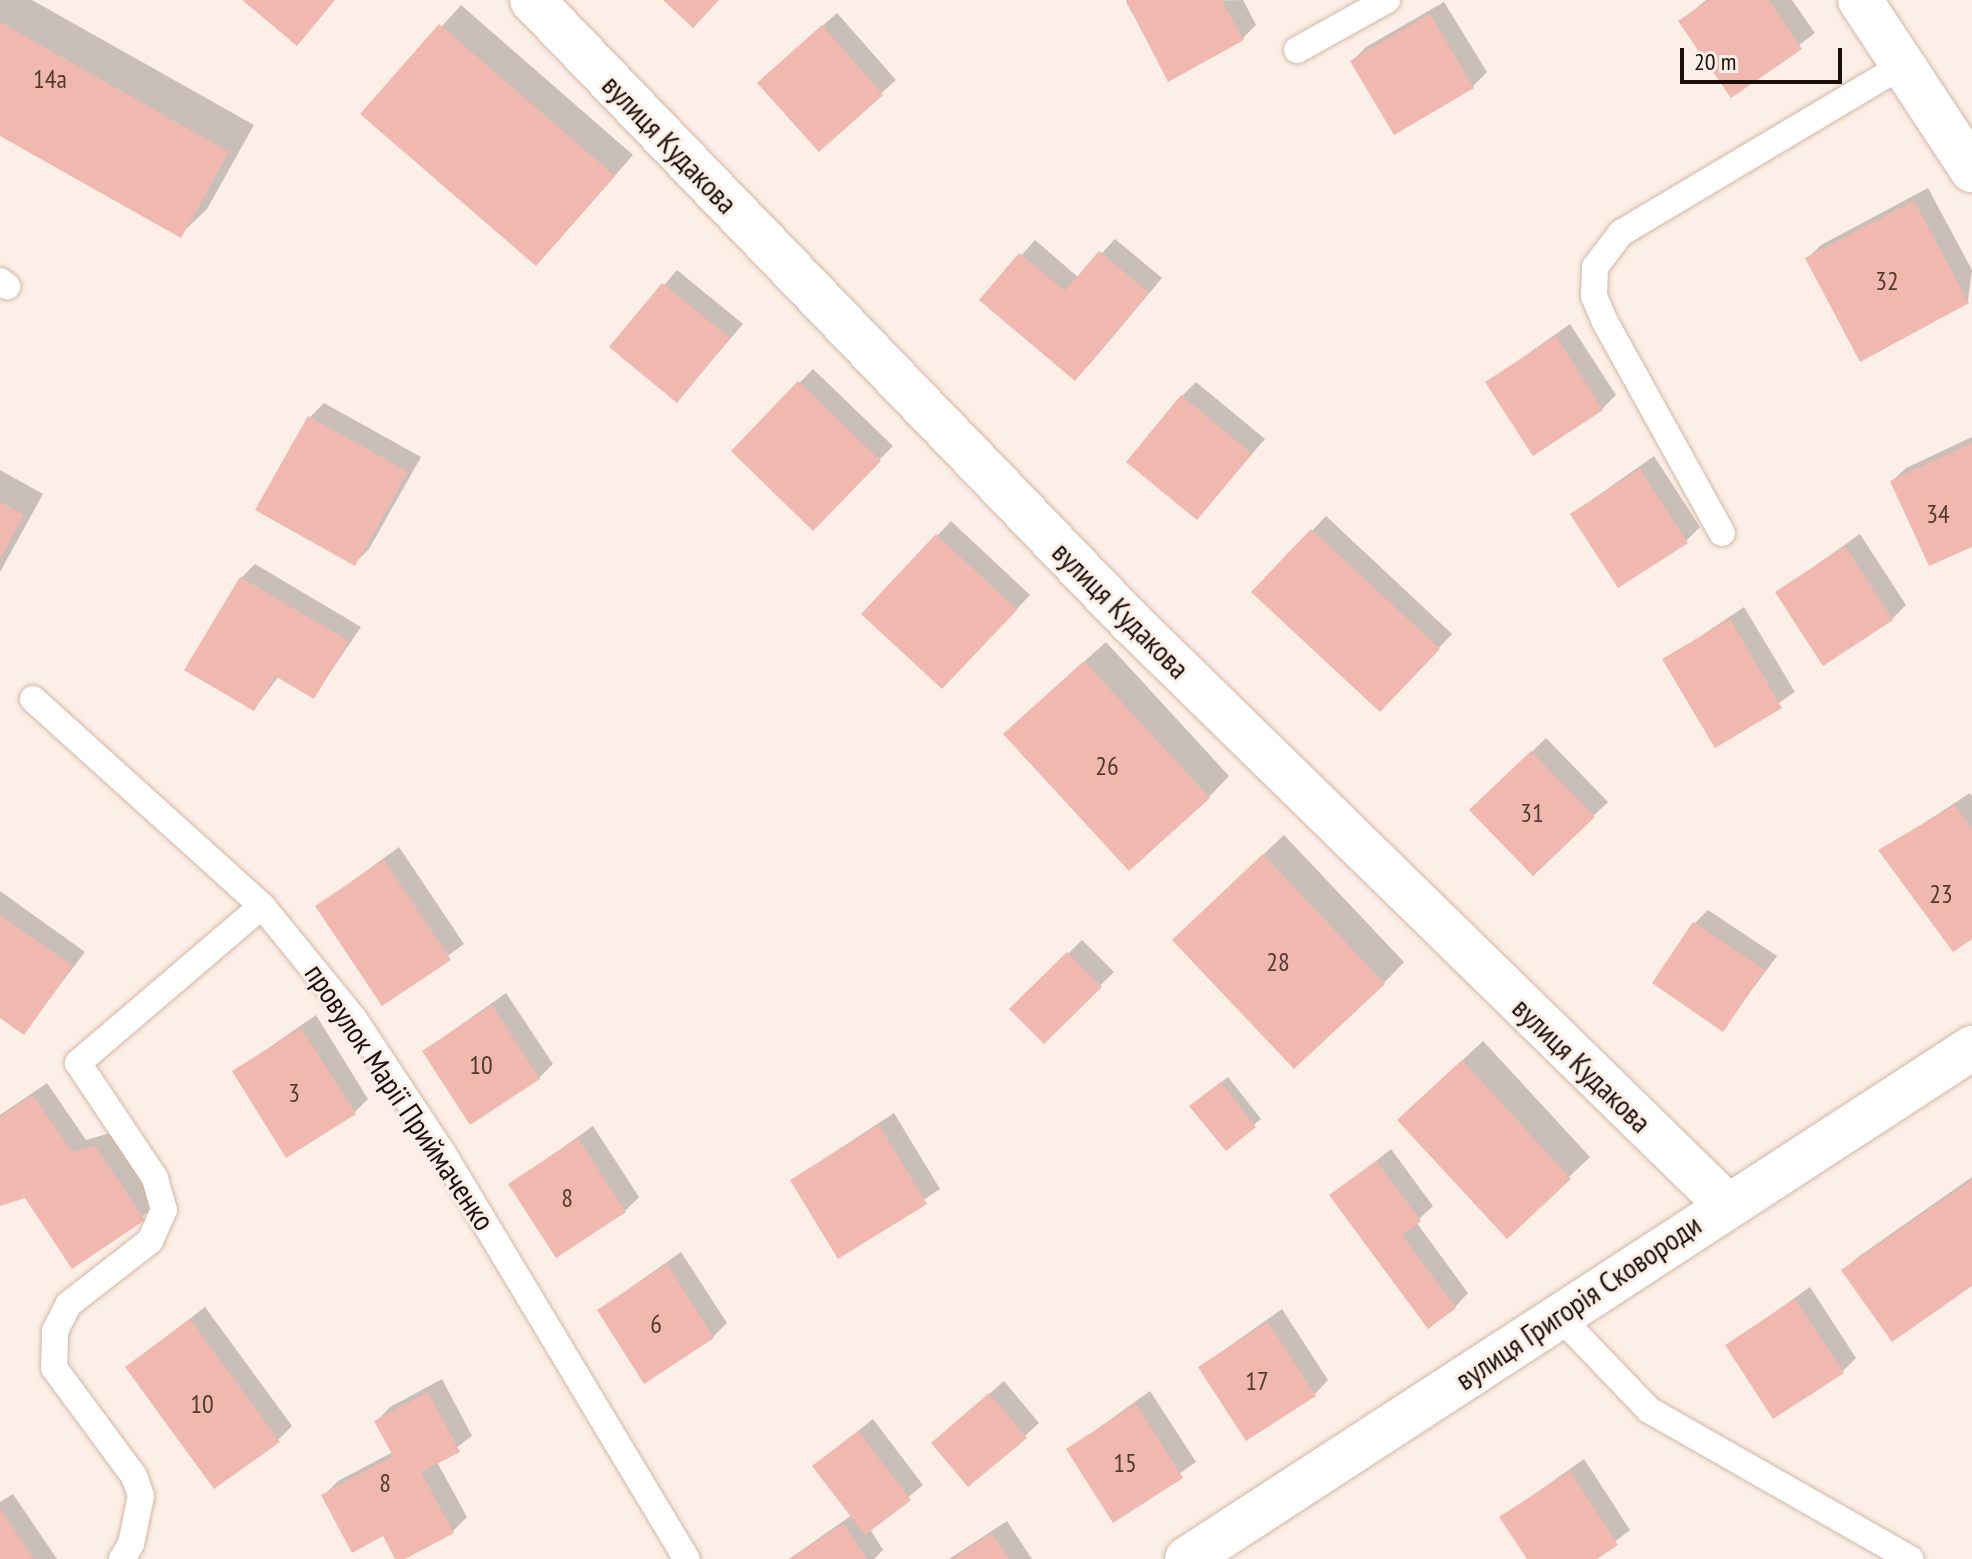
<!DOCTYPE html>
<meta charset="utf-8">
<style>
body{margin:0}
#map{position:relative;width:1972px;height:1559px;overflow:hidden;background:#fcefe7;font-family:"PT Sans Narrow",sans-serif}
div>[style]{position:absolute}
.shadow>*{inset:0;background:#0003}
.building>*{inset:0;background:#f0b8ae}
.roads{filter:drop-shadow(0 0 2px #d4b7a4) drop-shadow(0 0 2px #d4b7a4)}
.lane>*{height:26px;margin:-13px;padding:0 13px;transform-origin:13px;border-radius:13px;background:#fff}
.street>*{height:44px;margin:-22px;padding:0 22px;transform-origin:22px;border-radius:22px;background:#fff}
.secondary>*{height:44px;margin:-22px;padding:0 22px;transform-origin:22px;border-radius:22px;background:#fff}
span{translate:-50% -50%;white-space:nowrap;text-align:center;line-height:1.15;-webkit-text-stroke:6px #fcefe7;paint-order:stroke}
.number-label{font-size:26px;color:#503a32}
.number-label span{-webkit-text-stroke-width:0}
.street-label{font-size:30px;color:#1a1009}
.scale{position:absolute;left:1680px;top:48px;width:162px;height:36px;box-sizing:border-box;border:4px solid #1a1009;border-top:0;padding-left:10px;font-size:24px;line-height:28px;white-space:nowrap;color:#1a1009;-webkit-text-stroke:6px #fcefe7;paint-order:stroke}
</style>
<div id="map">
<div class="shadow">
<div style="clip-path:polygon(0 0,32px 0,254px 125px,207px 209px,180px 235px,0 134px)"></div>
<div style="clip-path:polygon(1243px 0,1256px 25px,1243px 38px,1169px 79px,1126px 2px)"></div>
<div style="clip-path:polygon(1706px 0,1792px 0,1815px 33px,1732px 95px,1681px 21px)"></div>
<div style="clip-path:polygon(1444px 2px,1487px 72px,1473px 86px,1352px 61px,1366px 47px)"></div>
<div style="clip-path:polygon(461px 5px,633px 155px,556px 243px,363px 114px)"></div>
<div style="clip-path:polygon(837px 13px,896px 80px,819px 149px,774px 69px)"></div>
<div style="clip-path:polygon(1928px 188px,1972px 270px,1968px 301px,1807px 259px,1821px 245px)"></div>
<div style="clip-path:polygon(1115px 239px,1162px 278px,1089px 365px,982px 300px,1035px 240px,1079px 278px)"></div>
<div style="clip-path:polygon(677px 270px,743px 324px,677px 401px,612px 347px)"></div>
<div style="clip-path:polygon(1570px 324px,1616px 395px,1602px 409px,1488px 382px)"></div>
<div style="clip-path:polygon(813px 369px,893px 446px,813px 528px,734px 451px)"></div>
<div style="clip-path:polygon(1196px 382px,1265px 439px,1197px 517px,1182px 396px)"></div>
<div style="clip-path:polygon(324px 403px,421px 457px,369px 549px,355px 563px,310px 417px)"></div>
<div style="clip-path:polygon(1972px 437px,1972px 545px,1892px 481px,1906px 468px)"></div>
<div style="clip-path:polygon(1654px 456px,1700px 527px,1686px 541px,1572px 514px)"></div>
<div style="clip-path:polygon(0 470px,43px 494px,0 572px)"></div>
<div style="clip-path:polygon(1326px 516px,1452px 634px,1394px 695px,1254px 592px)"></div>
<div style="clip-path:polygon(951px 521px,1030px 595px,956px 673px,864px 614px)"></div>
<div style="clip-path:polygon(1860px 534px,1906px 605px,1892px 619px,1778px 592px)"></div>
<div style="clip-path:polygon(255px 564px,361px 627px,314px 696px,279px 676px,254px 709px,241px 578px)"></div>
<div style="clip-path:polygon(1744px 607px,1795px 692px,1716px 745px,1665px 660px)"></div>
<div style="clip-path:polygon(1106px 642px,1229px 776px,1209px 797px,1026px 714px)"></div>
<div style="clip-path:polygon(1546px 738px,1608px 802px,1533px 873px,1472px 810px)"></div>
<div style="clip-path:polygon(1970px 793px,1972px 796px,1972px 936px,1881px 851px)"></div>
<div style="clip-path:polygon(1284px 835px,1404px 962px,1384px 983px,1195px 919px)"></div>
<div style="clip-path:polygon(399px 847px,464px 944px,383px 1003px,318px 906px)"></div>
<div style="clip-path:polygon(0 891px,85px 952px,24px 1032px,0 1015px)"></div>
<div style="clip-path:polygon(1708px 910px,1777px 956px,1723px 1029px,1694px 924px)"></div>
<div style="clip-path:polygon(1082px 940px,1114px 972px,1044px 1041px,1012px 1009px)"></div>
<div style="clip-path:polygon(506px 993px,553px 1064px,539px 1078px,424px 1051px)"></div>
<div style="clip-path:polygon(316px 1015px,368px 1099px,354px 1113px,234px 1072px)"></div>
<div style="clip-path:polygon(1483px 1041px,1590px 1157px,1507px 1236px,1420px 1100px)"></div>
<div style="clip-path:polygon(1228px 1077px,1261px 1119px,1226px 1148px,1199px 1100px)"></div>
<div style="clip-path:polygon(47px 1083px,86px 1140px,110px 1133px,158px 1205px,73px 1266px,25px 1195px,0 1204px,0 1115px)"></div>
<div style="clip-path:polygon(894px 1113px,940px 1189px,838px 1256px,792px 1180px)"></div>
<div style="clip-path:polygon(593px 1126px,639px 1197px,625px 1211px,511px 1184px)"></div>
<div style="clip-path:polygon(1391px 1149px,1433px 1206px,1416px 1222px,1468px 1293px,1455px 1307px,1332px 1196px)"></div>
<div style="clip-path:polygon(1972px 1177px,1972px 1284px,1844px 1270px,1858px 1257px)"></div>
<div style="clip-path:polygon(681px 1252px,727px 1323px,713px 1337px,599px 1310px)"></div>
<div style="clip-path:polygon(1810px 1287px,1856px 1358px,1842px 1372px,1728px 1345px)"></div>
<div style="clip-path:polygon(205px 1307px,292px 1426px,278px 1440px,127px 1367px)"></div>
<div style="clip-path:polygon(1282px 1309px,1328px 1380px,1315px 1394px,1200px 1367px)"></div>
<div style="clip-path:polygon(442px 1379px,472px 1436px,437px 1462px,467px 1517px,453px 1531px,397px 1559px,383px 1533px,324px 1495px,338px 1481px,393px 1452px,377px 1421px,390px 1407px)"></div>
<div style="clip-path:polygon(1004px 1381px,1039px 1423px,1025px 1436px,945px 1433px)"></div>
<div style="clip-path:polygon(1150px 1391px,1196px 1462px,1114px 1520px,1068px 1450px)"></div>
<div style="clip-path:polygon(873px 1419px,923px 1485px,870px 1529px,883px 1550px,874px 1559px,789px 1559px,852px 1515px,814px 1466px)"></div>
<div style="clip-path:polygon(1584px 1459px,1630px 1530px,1593px 1559px,1529px 1559px,1502px 1517px)"></div>
<div style="clip-path:polygon(13px 1494px,57px 1559px,0 1559px,0 1502px)"></div>
<div style="clip-path:polygon(1007px 1521px,1032px 1559px,949px 1559px)"></div>
</div>
<div class="building">
<div style="clip-path:polygon(242px 0,335px 0,297px 46px)"></div>
<div style="clip-path:polygon(663px 0,719px 0,693px 28px)"></div>
<div style="clip-path:polygon(1126px 0,1221px 0,1244px 40px,1168px 82px)"></div>
<div style="clip-path:polygon(1709px 0,1769px 0,1802px 49px,1731px 98px,1678px 21px)"></div>
<div style="clip-path:polygon(1430px 14px,1474px 88px,1394px 135px,1350px 61px)"></div>
<div style="clip-path:polygon(0 22px,229px 152px,181px 238px,0 136px)"></div>
<div style="clip-path:polygon(439px 24px,615px 176px,536px 266px,360px 114px)"></div>
<div style="clip-path:polygon(822px 25px,883px 95px,819px 152px,757px 83px)"></div>
<div style="clip-path:polygon(1914px 201px,1969px 303px,1860px 362px,1805px 258px)"></div>
<div style="clip-path:polygon(1099px 251px,1149px 293px,1075px 381px,979px 300px,1019px 253px,1065px 291px)"></div>
<div style="clip-path:polygon(662px 283px,730px 338px,677px 403px,609px 347px)"></div>
<div style="clip-path:polygon(1556px 336px,1603px 410px,1533px 456px,1485px 382px)"></div>
<div style="clip-path:polygon(798px 381px,881px 461px,813px 531px,731px 451px)"></div>
<div style="clip-path:polygon(1181px 395px,1252px 454px,1197px 520px,1126px 462px)"></div>
<div style="clip-path:polygon(308px 416px,408px 472px,355px 566px,255px 510px)"></div>
<div style="clip-path:polygon(1972px 443px,1972px 547px,1929px 566px,1890px 481px)"></div>
<div style="clip-path:polygon(1640px 469px,1688px 543px,1618px 588px,1570px 514px)"></div>
<div style="clip-path:polygon(0 502px,24px 515px,0 559px)"></div>
<div style="clip-path:polygon(1311px 529px,1440px 649px,1380px 712px,1251px 592px)"></div>
<div style="clip-path:polygon(936px 534px,1017px 610px,942px 689px,861px 614px)"></div>
<div style="clip-path:polygon(1845px 546px,1893px 620px,1823px 666px,1775px 592px)"></div>
<div style="clip-path:polygon(240px 577px,349px 641px,314px 699px,275px 676px,254px 711px,184px 670px)"></div>
<div style="clip-path:polygon(1730px 619px,1782px 708px,1715px 748px,1662px 659px)"></div>
<div style="clip-path:polygon(1084px 661px,1210px 798px,1129px 871px,1003px 734px)"></div>
<div style="clip-path:polygon(1531px 751px,1595px 817px,1533px 876px,1469px 810px)"></div>
<div style="clip-path:polygon(1955px 805px,1972px 829px,1972px 939px,1953px 952px,1878px 850px)"></div>
<div style="clip-path:polygon(1263px 854px,1385px 984px,1294px 1069px,1172px 940px)"></div>
<div style="clip-path:polygon(384px 860px,451px 960px,382px 1006px,315px 906px)"></div>
<div style="clip-path:polygon(0 915px,73px 966px,24px 1035px,0 1018px)"></div>
<div style="clip-path:polygon(1693px 922px,1765px 970px,1723px 1032px,1652px 983px)"></div>
<div style="clip-path:polygon(1067px 952px,1102px 987px,1044px 1044px,1009px 1009px)"></div>
<div style="clip-path:polygon(492px 1005px,540px 1079px,470px 1125px,422px 1051px)"></div>
<div style="clip-path:polygon(301px 1028px,356px 1114px,286px 1158px,232px 1071px)"></div>
<div style="clip-path:polygon(1462px 1060px,1571px 1179px,1507px 1239px,1397px 1120px)"></div>
<div style="clip-path:polygon(1221px 1082px,1256px 1127px,1226px 1151px,1189px 1106px)"></div>
<div style="clip-path:polygon(33px 1095px,72px 1152px,95px 1146px,145px 1220px,72px 1269px,25px 1198px,0 1206px,0 1117px)"></div>
<div style="clip-path:polygon(879px 1125px,927px 1204px,838px 1259px,790px 1180px)"></div>
<div style="clip-path:polygon(578px 1138px,626px 1212px,556px 1258px,508px 1184px)"></div>
<div style="clip-path:polygon(1376px 1161px,1421px 1221px,1402px 1235px,1456px 1308px,1428px 1329px,1329px 1195px)"></div>
<div style="clip-path:polygon(1972px 1180px,1972px 1286px,1892px 1342px,1841px 1270px)"></div>
<div style="clip-path:polygon(667px 1264px,714px 1338px,644px 1384px,597px 1310px)"></div>
<div style="clip-path:polygon(1795px 1299px,1844px 1373px,1773px 1419px,1725px 1345px)"></div>
<div style="clip-path:polygon(190px 1319px,280px 1442px,214px 1489px,125px 1367px)"></div>
<div style="clip-path:polygon(1268px 1322px,1316px 1396px,1246px 1441px,1198px 1367px)"></div>
<div style="clip-path:polygon(428px 1392px,460px 1452px,421px 1472px,454px 1533px,405px 1559px,395px 1559px,383px 1536px,352px 1553px,321px 1495px,393px 1456px,374px 1421px)"></div>
<div style="clip-path:polygon(989px 1393px,1027px 1438px,968px 1487px,931px 1443px)"></div>
<div style="clip-path:polygon(1136px 1404px,1183px 1478px,1113px 1523px,1066px 1449px)"></div>
<div style="clip-path:polygon(858px 1431px,911px 1500px,865px 1535px,812px 1466px)"></div>
<div style="clip-path:polygon(1570px 1471px,1618px 1545px,1597px 1559px,1527px 1559px,1499px 1517px)"></div>
<div style="clip-path:polygon(0 1508px,34px 1559px,0 1559px)"></div>
<div style="clip-path:polygon(844px 1524px,867px 1559px,789px 1559px)"></div>
<div style="clip-path:polygon(992px 1533px,1009px 1559px,953px 1559px)"></div>
</div>
<div class="roads">
<div class="lane">
<div style="left:1297px;top:50px;width:103px;rotate:-29.1deg"></div>
<div style="left:0;top:281px;width:9px;rotate:36deg"></div>
<div style="left:1722px;top:533px;width:241px;rotate:-119deg"></div>
<div style="left:1605px;top:322px;width:28px;rotate:-113deg"></div>
<div style="left:1594px;top:296px;width:29px;rotate:-88deg"></div>
<div style="left:1595px;top:267px;width:43px;rotate:-52.6deg"></div>
<div style="left:1621px;top:233px;width:328px;rotate:-30.8deg"></div>
<div style="left:33px;top:699px;width:309px;rotate:42.1deg"></div>
<div style="left:262px;top:906px;width:146px;rotate:50.8deg"></div>
<div style="left:354px;top:1019px;width:163px;rotate:56.5deg"></div>
<div style="left:444px;top:1155px;width:471px;rotate:59deg"></div>
<div style="left:1558px;top:1315px;width:132px;rotate:46.2deg"></div>
<div style="left:1649px;top:1410px;width:301px;rotate:29.7deg"></div>
<div style="left:122px;top:1559px;width:17px;rotate:-59deg"></div>
<div style="left:131px;top:1544px;width:49px;rotate:-78.2deg"></div>
<div style="left:141px;top:1496px;width:21px;rotate:-109deg"></div>
<div style="left:134px;top:1476px;width:134px;rotate:-126.5deg"></div>
<div style="left:54px;top:1368px;width:37px;rotate:-88deg"></div>
<div style="left:55px;top:1331px;width:30px;rotate:-63deg"></div>
<div style="left:69px;top:1304px;width:103px;rotate:-37.9deg"></div>
<div style="left:150px;top:1241px;width:34px;rotate:-66deg"></div>
<div style="left:164px;top:1210px;width:33px;rotate:-106deg"></div>
<div style="left:155px;top:1178px;width:138px;rotate:-123.8deg"></div>
<div style="left:78px;top:1063px;width:242px;rotate:-40.5deg"></div>
</div>
<div class="street">
<div style="left:532px;top:0;width:865px;rotate:46.08deg"></div>
<div style="left:1132px;top:623px;width:831px;rotate:44.37deg"></div>
<div style="left:1860px;top:0;width:204px;rotate:56.6deg"></div>
</div>
<div class="secondary">
<div style="left:1187px;top:1559px;width:937px;rotate:-33.06deg"></div>
</div>
</div>
<div class="number-label">
<span style="left:50px;top:79px">14а</span>
<span style="left:1887px;top:281px">32</span>
<span style="left:1938px;top:514px">34</span>
<span style="left:1107px;top:766px">26</span>
<span style="left:1532px;top:813px">31</span>
<span style="left:1941px;top:894px">23</span>
<span style="left:1278px;top:962px">28</span>
<span style="left:481px;top:1065px">10</span>
<span style="left:294px;top:1093px">3</span>
<span style="left:567px;top:1198px">8</span>
<span style="left:656px;top:1324px">6</span>
<span style="left:1257px;top:1381px">17</span>
<span style="left:202px;top:1404px">10</span>
<span style="left:1125px;top:1463px">15</span>
<span style="left:385px;top:1483px">8</span>
</div>
<div class="street-label">
<span style="left:670px;top:144px;rotate:46deg">вулиця Кудакова</span>
<span style="left:1121px;top:610px;rotate:45deg">вулиця Кудакова</span>
<span style="left:1582px;top:1065px;rotate:44deg">вулиця Кудакова</span>
<span style="left:400px;top:1097px;rotate:56deg">провулок Марії Приймаченко</span>
<span style="left:1578px;top:1302px;rotate:-34deg">вулиця Григорія Сковороди</span>
</div>
<div class="scale">20 m</div>
</div>
